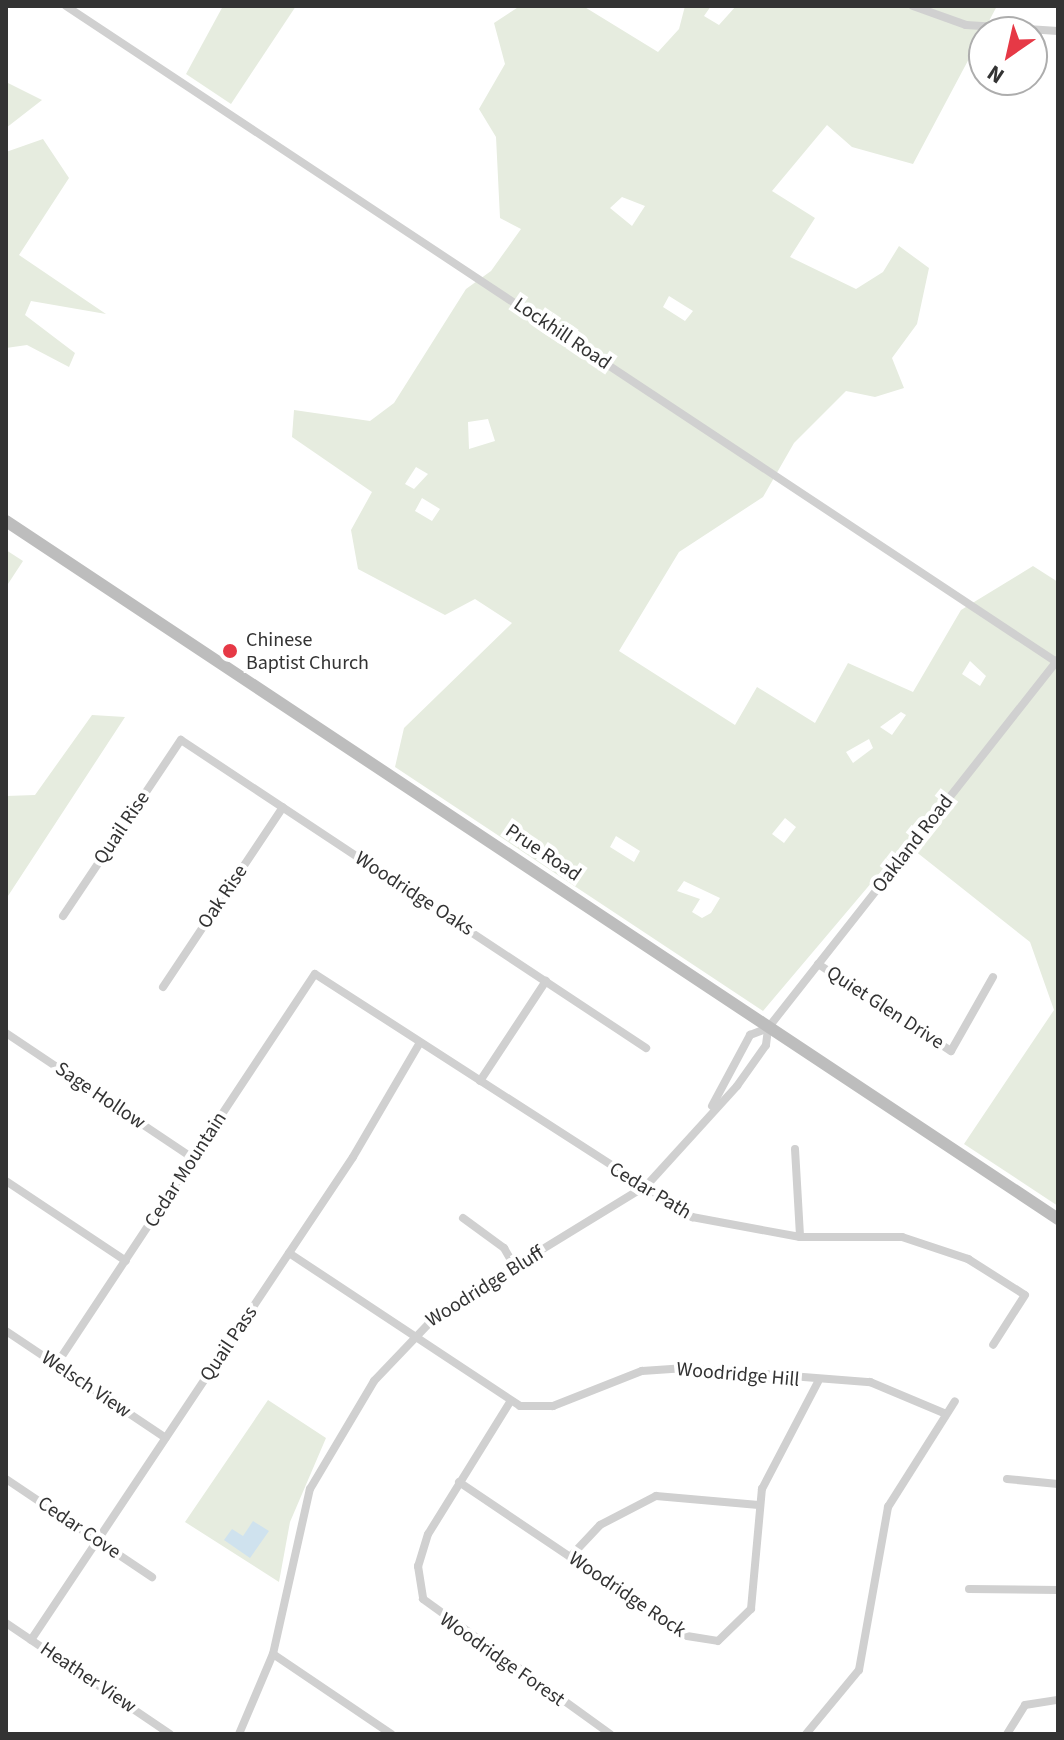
<!DOCTYPE html>
<style>
body{margin:0}
#map{position:relative;width:1064px;height:1740px;overflow:hidden;background:#fff;font-family:"Source Sans 3",sans-serif}
div>[style]{position:absolute}
.green>*{inset:0;background:#e6ecdf}
.water>*{inset:0;background:#cfe2ee}
.minor>*{height:8px;margin:-4px;padding:0 4px;transform-origin:4px;border-radius:4px;background:#d0d0d0}
.secondary>*{height:12px;margin:-6px;padding:0 6px;transform-origin:6px;border-radius:6px;background:#bdbdbd}
.dots>*{width:22px;height:22px;translate:-50% -50%;box-sizing:border-box;border:4px solid #fff;border-radius:50%}
span{translate:-50% -50%;white-space:nowrap;text-align:center;line-height:1.15;-webkit-text-stroke:8px #fff;paint-order:stroke}
.street-label{font-size:20px;color:#333}
.poi-label{font-size:20px;color:#333}
.left{translate:0 -50%;text-align:left}
.frame{position:absolute;inset:0;border:8px solid #333;pointer-events:none}
.north{position:absolute;left:968px;top:16px;width:80px;height:80px;box-sizing:border-box;background:#fff;border:2px solid #adadad;border-radius:50%;rotate:214deg;font-size:22px;font-weight:700;line-height:32px;text-align:center;color:#333}
.north::after{content:'';display:block;margin:auto;width:28px;height:36px;background:#e63946;clip-path:polygon(50% 0,100% 100%,50% 72%,0 100%)}
</style>
<div id="map">
<div class="green">
<div style="clip-path:polygon(223px 6px,296px 6px,231px 104px,186px 74px)"></div>
<div style="clip-path:polygon(evenodd,520px 6px,583px 6px,658px 52px,679px 29px,685px 6px,711px 6px,704px 16px,719px 25px,736px 6px,997px 6px,913px 164px,852px 147px,827px 125px,772px 191px,815px 218px,790px 257px,856px 289px,883px 272px,899px 246px,929px 268px,917px 324px,892px 358px,904px 388px,875px 397px,846px 391px,794px 443px,763px 497px,679px 552px,619px 651px,735px 725px,757px 687px,815px 723px,848px 663px,913px 692px,961px 610px,1033px 566px,1058px 582px,1058px 1206px,964px 1144px,1054px 1010px,1030px 942px,905px 843px,763px 1011px,395px 767px,404px 728px,512px 623px,475px 599px,445px 615px,358px 569px,351px 530px,372px 492px,292px 437px,294px 410px,370px 421px,394px 403px,466px 289px,491px 271px,521px 229px,500px 218px,496px 137px,479px 109px,505px 64px,494px 23px,520px 6px,622px 197px,645px 206px,632px 226px,610px 208px,622px 197px,520px 6px,669px 296px,693px 311px,685px 321px,663px 307px,669px 296px,520px 6px,488px 419px,495px 441px,469px 449px,468px 422px,488px 419px,520px 6px,416px 467px,428px 474px,414px 489px,405px 484px,416px 467px,520px 6px,422px 498px,440px 509px,432px 521px,415px 511px,422px 498px,520px 6px,970px 661px,986px 676px,980px 686px,962px 674px,970px 661px,520px 6px,901px 712px,906px 715px,892px 735px,880px 727px,901px 712px,520px 6px,869px 739px,873px 748px,853px 763px,846px 752px,869px 739px,520px 6px,785px 818px,796px 827px,784px 843px,772px 834px,785px 818px,520px 6px,616px 836px,640px 851px,634px 862px,610px 847px,616px 836px,520px 6px,684px 881px,720px 898px,711px 913px,702px 918px,692px 912px,700px 899px,677px 891px,684px 881px)"></div>
<div style="clip-path:polygon(6px 82px,42px 100px,6px 128px)"></div>
<div style="clip-path:polygon(43px 139px,69px 178px,19px 255px,106px 314px,31px 301px,25px 315px,75px 353px,69px 367px,27px 345px,6px 348px,6px 152px)"></div>
<div style="clip-path:polygon(6px 550px,23px 561px,6px 587px)"></div>
<div style="clip-path:polygon(92px 715px,125px 717px,6px 899px,6px 796px,35px 795px)"></div>
<div style="clip-path:polygon(268px 1400px,326px 1438px,290px 1522px,279px 1582px,185px 1522px)"></div>
</div>
<div class="water">
<div style="clip-path:polygon(253px 1521px,269px 1531px,250px 1558px,224px 1540px,232px 1529px,243px 1536px)"></div>
</div>
<div class="minor">
<div style="left:66px;top:6px;width:1190px;rotate:33.52deg"></div>
<div style="left:913px;top:6px;width:56px;rotate:19.7deg"></div>
<div style="left:966px;top:25px;width:92px;rotate:3.7deg"></div>
<div style="left:63px;top:916px;width:212px;rotate:-56.2deg"></div>
<div style="left:181px;top:740px;width:558px;rotate:33.52deg"></div>
<div style="left:818px;top:964px;width:159px;rotate:33.2deg"></div>
<div style="left:951px;top:1051px;width:85px;rotate:-60.4deg"></div>
<div style="left:163px;top:987px;width:216px;rotate:-56.3deg"></div>
<div style="left:6px;top:1033px;width:226px;rotate:33.8deg"></div>
<div style="left:480px;top:1081px;width:120px;rotate:-56.6deg"></div>
<div style="left:712px;top:1106px;width:81px;rotate:-61.8deg"></div>
<div style="left:750px;top:1035px;width:19px;rotate:-21deg"></div>
<div style="left:768px;top:1028px;width:469px;rotate:-51.8deg"></div>
<div style="left:795px;top:1149px;width:88px;rotate:86.7deg"></div>
<div style="left:6px;top:1181px;width:144px;rotate:33.7deg"></div>
<div style="left:463px;top:1218px;width:51px;rotate:36.2deg"></div>
<div style="left:504px;top:1248px;width:22px;rotate:60deg"></div>
<div style="left:289px;top:1253px;width:277px;rotate:33.5deg"></div>
<div style="left:520px;top:1406px;width:33px"></div>
<div style="left:553px;top:1406px;width:96px;rotate:-21.5deg"></div>
<div style="left:642px;top:1371px;width:44px;rotate:-3.9deg"></div>
<div style="left:686px;top:1368px;width:185px;rotate:4.4deg"></div>
<div style="left:870px;top:1382px;width:82px;rotate:22.8deg"></div>
<div style="left:6px;top:1331px;width:192px;rotate:33.8deg"></div>
<div style="left:56px;top:1365px;width:469px;rotate:-56.5deg"></div>
<div style="left:315px;top:974px;width:449px;rotate:32.8deg"></div>
<div style="left:692px;top:1217px;width:110px;rotate:10.5deg"></div>
<div style="left:800px;top:1237px;width:102px"></div>
<div style="left:902px;top:1237px;width:70px;rotate:18.4deg"></div>
<div style="left:968px;top:1259px;width:67px;rotate:32.3deg"></div>
<div style="left:1025px;top:1295px;width:59px;rotate:122.6deg"></div>
<div style="left:510px;top:1402px;width:155px;rotate:121.8deg"></div>
<div style="left:428px;top:1534px;width:34px;rotate:107deg"></div>
<div style="left:418px;top:1566px;width:33px;rotate:81deg"></div>
<div style="left:423px;top:1599px;width:231px;rotate:35.8deg"></div>
<div style="left:6px;top:1479px;width:176px;rotate:33.9deg"></div>
<div style="left:1007px;top:1479px;width:51px;rotate:5.6deg"></div>
<div style="left:459px;top:1482px;width:275px;rotate:34deg"></div>
<div style="left:687px;top:1636px;width:31px;rotate:9deg"></div>
<div style="left:718px;top:1641px;width:46px;rotate:-44.1deg"></div>
<div style="left:751px;top:1609px;width:121px;rotate:-84.8deg"></div>
<div style="left:762px;top:1489px;width:121px;rotate:-62.4deg"></div>
<div style="left:570px;top:1557px;width:44px;rotate:-46.8deg"></div>
<div style="left:600px;top:1525px;width:63px;rotate:-27.4deg"></div>
<div style="left:656px;top:1496px;width:103px;rotate:5deg"></div>
<div style="left:969px;top:1589px;width:89px;rotate:0.6deg"></div>
<div style="left:6px;top:1623px;width:198px;rotate:34.1deg"></div>
<div style="left:31px;top:1640px;width:580px;rotate:-56.31deg"></div>
<div style="left:353px;top:1157px;width:131px;rotate:-59.7deg"></div>
<div style="left:273px;top:1654px;width:143px;rotate:34.1deg"></div>
<div style="left:239px;top:1734px;width:87px;rotate:-67deg"></div>
<div style="left:273px;top:1654px;width:169px;rotate:-77.4deg"></div>
<div style="left:310px;top:1489px;width:126px;rotate:-59.3deg"></div>
<div style="left:374px;top:1381px;width:95px;rotate:-46.3deg"></div>
<div style="left:440px;top:1312px;width:243px;rotate:-31.5deg"></div>
<div style="left:647px;top:1185px;width:134px;rotate:-47.7deg"></div>
<div style="left:737px;top:1086px;width:50px;rotate:-54.7deg"></div>
<div style="left:766px;top:1045px;width:17px;rotate:-83deg"></div>
<div style="left:806px;top:1734px;width:83px;rotate:-50.4deg"></div>
<div style="left:859px;top:1670px;width:166px;rotate:-79.9deg"></div>
<div style="left:888px;top:1507px;width:125px;rotate:-57.7deg"></div>
<div style="left:1007px;top:1734px;width:34px;rotate:-58deg"></div>
<div style="left:1025px;top:1705px;width:33px;rotate:-9deg"></div>
</div>
<div class="secondary">
<div style="left:6px;top:521px;width:1263px;rotate:33.56deg"></div>
</div>
<div class="dots">
<div style="left:230px;top:651px;background:#e63946"></div>
</div>
<div class="street-label">
<span style="left:562px;top:334px;rotate:34deg">Lockhill Road</span>
<span style="left:122px;top:828px;rotate:-56deg">Quail Rise</span>
<span style="left:913px;top:844px;rotate:-52deg">Oakland Road</span>
<span style="left:543px;top:853px;rotate:34deg">Prue Road</span>
<span style="left:414px;top:894px;rotate:33deg">Woodridge Oaks</span>
<span style="left:223px;top:897px;rotate:-56deg">Oak Rise</span>
<span style="left:885px;top:1008px;rotate:33deg">Quiet Glen Drive</span>
<span style="left:100px;top:1096px;rotate:34deg">Sage Hollow</span>
<span style="left:186px;top:1170px;rotate:-57deg">Cedar Mountain</span>
<span style="left:650px;top:1191px;rotate:31deg">Cedar Path</span>
<span style="left:485px;top:1287px;rotate:-32deg">Woodridge Bluff</span>
<span style="left:229px;top:1344px;rotate:-56deg">Quail Pass</span>
<span style="left:738px;top:1375px;rotate:5deg">Woodridge Hill</span>
<span style="left:86px;top:1385px;rotate:34deg">Welsch View</span>
<span style="left:79px;top:1528px;rotate:34deg">Cedar Cove</span>
<span style="left:627px;top:1595px;rotate:34deg">Woodridge Rock</span>
<span style="left:502px;top:1660px;rotate:35deg">Woodridge Forest</span>
<span style="left:88px;top:1678px;rotate:34deg">Heather View</span>
</div>
<div class="poi-label">
<span class="left" style="left:246px;top:652px">Chinese<br>Baptist Church</span>
</div>
<div class="frame"></div>
<div class="north">N</div>
</div>
